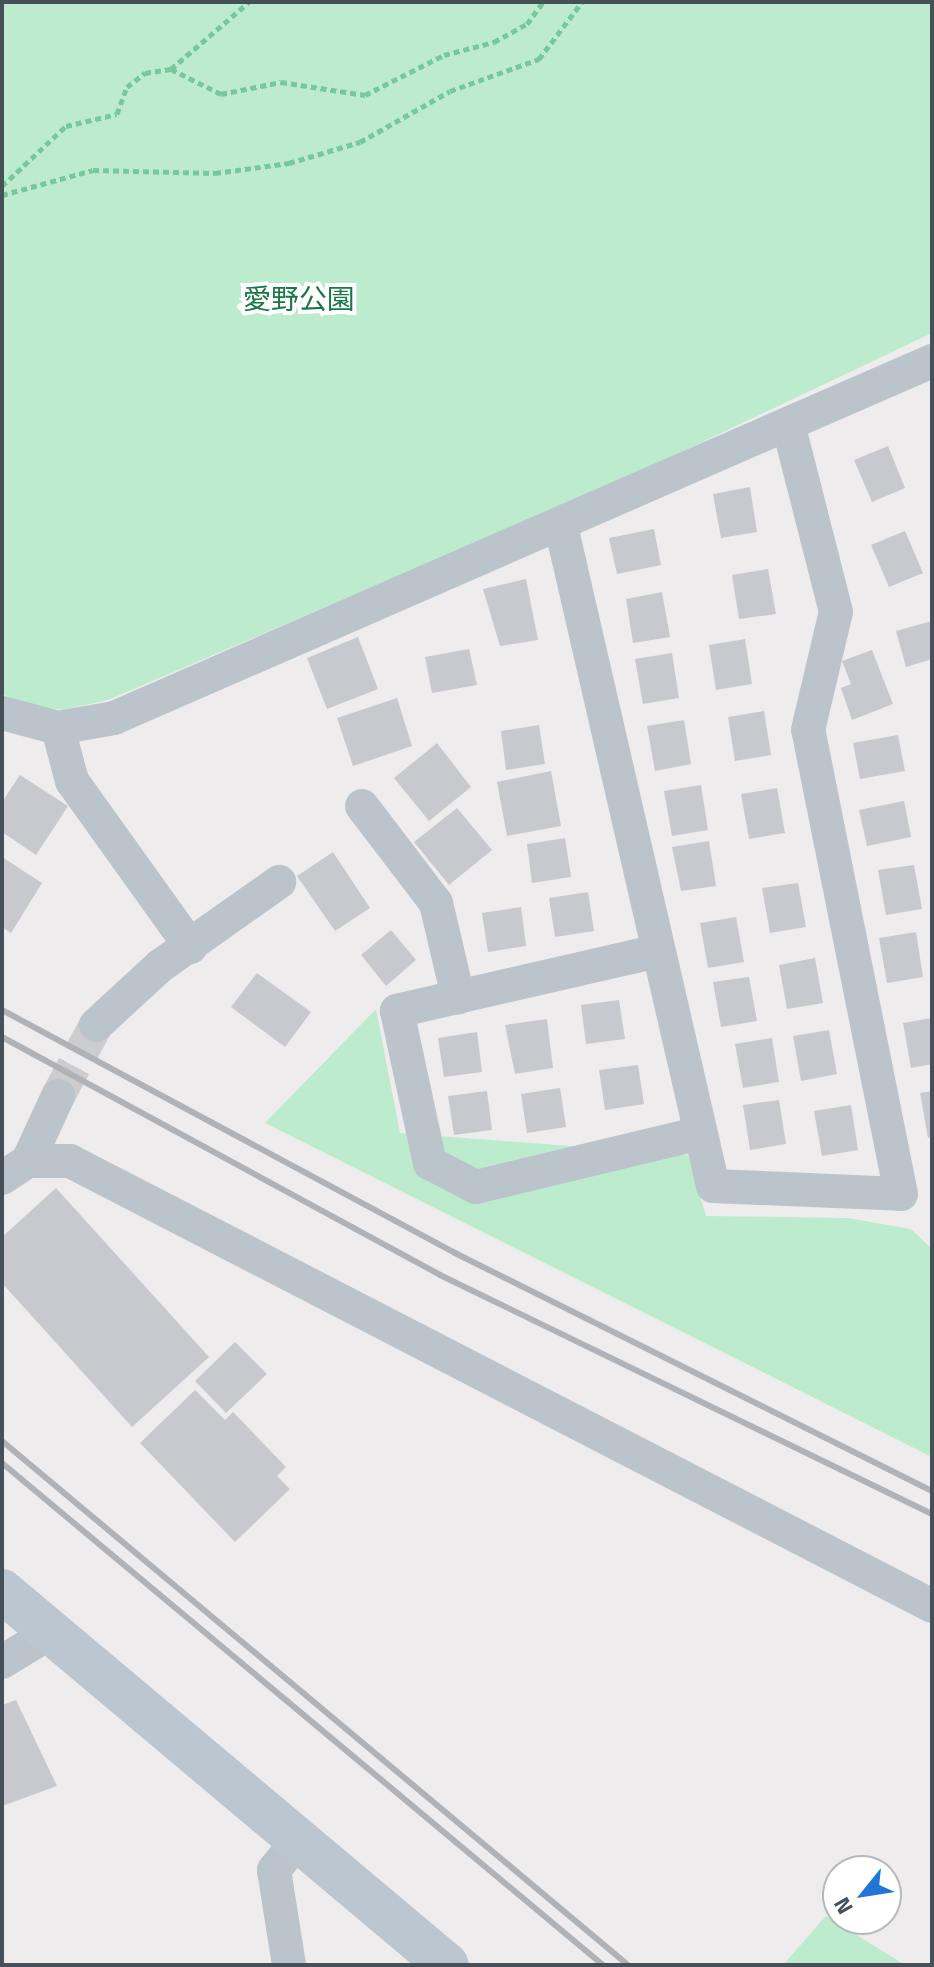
<!DOCTYPE html>
<meta charset="utf-8">
<style>
body{margin:0}
#map{position:relative;width:934px;height:1967px;overflow:hidden;background:#efeced;font-family:"Titillium Web","Noto Sans JP",sans-serif}
div>[style]{position:absolute}
.green>*{inset:0;background:#bceccd}
.building>*{inset:0;background:#c7c9cf}
.street-tunnel>*{height:34px;margin-top:-17px;transform-origin:0;background:repeating-linear-gradient(90deg,#cdcdcf 0 34px,transparent 0 51px)}
.path>*{height:5px;margin-top:-2.5px;transform-origin:0;background:repeating-linear-gradient(90deg,#75c99d 0 6px,transparent 0 10px)}
.street>*{height:34px;margin:-17px;padding:0 17px;transform-origin:17px;border-radius:17px;background:#bbc4cb}
.secondary>*{height:44px;margin:-22px;padding:0 22px;transform-origin:22px;border-radius:22px;background:#bbc6d0}
.rail>*{height:6px;margin:-3px;padding:0 3px;transform-origin:3px;border-radius:3px;background:#afb2b7}
span{translate:-50% -50%;white-space:nowrap;text-align:center;line-height:1.15;-webkit-text-stroke:8px #fff;paint-order:stroke}
.park-label{font-size:28px;color:#1a7746}
.frame{position:absolute;inset:0;border:4px solid #465059;pointer-events:none}
.north{position:absolute;left:822px;top:1855px;width:80px;height:80px;box-sizing:border-box;background:#fff;border:2px solid #b5b9bd;border-radius:50%;rotate:240deg;font-size:22px;font-weight:700;line-height:32px;text-align:center;color:#465059}
.north::after{content:'';display:block;margin:auto;width:28px;height:36px;background:#2075d6;clip-path:polygon(50% 0,100% 100%,50% 72%,0 100%)}
</style>
<div id="map">
<div class="green">
<div style="clip-path:polygon(2px 2px,932px 2px,932px 333px,618px 482px,108px 700px,62px 710px,28px 705px,2px 694px)"></div>
<div style="clip-path:polygon(376px 1009px,400px 1133px,688px 1155px,706px 1216px,848px 1218px,911px 1229px,932px 1249px,932px 1457px,265px 1123px)"></div>
<div style="clip-path:polygon(826px 1916px,905px 1965px,783px 1965px)"></div>
</div>
<div class="building">
<div style="clip-path:polygon(888px 446px,905px 488px,872px 502px,854px 460px)"></div>
<div style="clip-path:polygon(750px 487px,757px 532px,721px 538px,713px 494px)"></div>
<div style="clip-path:polygon(654px 529px,661px 565px,617px 574px,609px 538px)"></div>
<div style="clip-path:polygon(905px 531px,923px 573px,889px 587px,871px 545px)"></div>
<div style="clip-path:polygon(768px 569px,776px 614px,739px 619px,732px 575px)"></div>
<div style="clip-path:polygon(526px 579px,538px 640px,500px 646px,483px 589px)"></div>
<div style="clip-path:polygon(662px 592px,670px 637px,633px 643px,626px 599px)"></div>
<div style="clip-path:polygon(932px 621px,932px 659px,906px 667px,896px 631px)"></div>
<div style="clip-path:polygon(358px 637px,378px 689px,327px 709px,307px 658px)"></div>
<div style="clip-path:polygon(745px 639px,752px 684px,716px 690px,709px 645px)"></div>
<div style="clip-path:polygon(469px 649px,477px 685px,432px 693px,425px 657px)"></div>
<div style="clip-path:polygon(872px 650px,893px 704px,852px 720px,841px 688px,851px 684px,842px 661px)"></div>
<div style="clip-path:polygon(672px 653px,679px 698px,643px 704px,635px 659px)"></div>
<div style="clip-path:polygon(397px 698px,412px 746px,353px 766px,337px 718px)"></div>
<div style="clip-path:polygon(764px 711px,771px 755px,735px 761px,728px 717px)"></div>
<div style="clip-path:polygon(684px 720px,691px 764px,655px 771px,647px 726px)"></div>
<div style="clip-path:polygon(539px 725px,545px 764px,506px 770px,501px 731px)"></div>
<div style="clip-path:polygon(898px 735px,905px 771px,860px 779px,853px 743px)"></div>
<div style="clip-path:polygon(437px 743px,471px 787px,429px 821px,394px 778px)"></div>
<div style="clip-path:polygon(551px 771px,561px 826px,507px 836px,497px 782px)"></div>
<div style="clip-path:polygon(20px 775px,68px 806px,36px 855px,2px 832px,2px 802px)"></div>
<div style="clip-path:polygon(701px 785px,708px 830px,672px 836px,664px 791px)"></div>
<div style="clip-path:polygon(777px 788px,785px 833px,749px 839px,741px 794px)"></div>
<div style="clip-path:polygon(904px 801px,911px 837px,867px 846px,859px 810px)"></div>
<div style="clip-path:polygon(457px 808px,492px 850px,449px 885px,414px 842px)"></div>
<div style="clip-path:polygon(565px 838px,571px 877px,532px 883px,527px 844px)"></div>
<div style="clip-path:polygon(709px 841px,716px 886px,681px 891px,672px 847px)"></div>
<div style="clip-path:polygon(333px 852px,370px 908px,335px 931px,297px 876px)"></div>
<div style="clip-path:polygon(2px 857px,42px 883px,11px 933px,2px 927px)"></div>
<div style="clip-path:polygon(914px 865px,922px 909px,886px 915px,878px 870px)"></div>
<div style="clip-path:polygon(798px 883px,806px 927px,770px 933px,762px 888px)"></div>
<div style="clip-path:polygon(588px 892px,594px 931px,555px 937px,549px 898px)"></div>
<div style="clip-path:polygon(521px 907px,526px 946px,488px 952px,482px 913px)"></div>
<div style="clip-path:polygon(736px 917px,744px 962px,708px 968px,700px 923px)"></div>
<div style="clip-path:polygon(391px 930px,416px 960px,386px 986px,361px 955px)"></div>
<div style="clip-path:polygon(916px 932px,923px 977px,887px 983px,879px 938px)"></div>
<div style="clip-path:polygon(815px 958px,823px 1003px,787px 1009px,779px 965px)"></div>
<div style="clip-path:polygon(257px 973px,311px 1012px,285px 1047px,231px 1007px)"></div>
<div style="clip-path:polygon(749px 977px,757px 1021px,721px 1027px,713px 982px)"></div>
<div style="clip-path:polygon(619px 1000px,625px 1039px,586px 1044px,581px 1005px)"></div>
<div style="clip-path:polygon(932px 1018px,932px 1064px,911px 1068px,903px 1023px)"></div>
<div style="clip-path:polygon(547px 1019px,553px 1068px,515px 1074px,505px 1025px)"></div>
<div style="clip-path:polygon(829px 1030px,837px 1074px,801px 1081px,793px 1036px)"></div>
<div style="clip-path:polygon(477px 1032px,482px 1072px,444px 1077px,438px 1038px)"></div>
<div style="clip-path:polygon(772px 1038px,779px 1082px,743px 1088px,735px 1044px)"></div>
<div style="clip-path:polygon(638px 1065px,644px 1104px,605px 1110px,599px 1070px)"></div>
<div style="clip-path:polygon(560px 1088px,566px 1127px,527px 1133px,521px 1094px)"></div>
<div style="clip-path:polygon(487px 1091px,492px 1130px,454px 1135px,448px 1096px)"></div>
<div style="clip-path:polygon(932px 1091px,932px 1137px,928px 1138px,920px 1093px)"></div>
<div style="clip-path:polygon(779px 1100px,786px 1144px,750px 1150px,743px 1105px)"></div>
<div style="clip-path:polygon(851px 1105px,858px 1150px,822px 1156px,814px 1111px)"></div>
<div style="clip-path:polygon(56px 1188px,209px 1357px,132px 1427px,2px 1283px,2px 1237px)"></div>
<div style="clip-path:polygon(235px 1342px,267px 1374px,226px 1413px,195px 1381px)"></div>
<div style="clip-path:polygon(195px 1390px,225px 1420px,233px 1412px,286px 1467px,277px 1476px,290px 1489px,235px 1542px,140px 1443px)"></div>
<div style="clip-path:polygon(16px 1700px,57px 1786px,2px 1806px,2px 1705px)"></div>
</div>
<div class="street-tunnel">
<div style="left:58px;top:1096px;width:81px;rotate:-61.8deg"></div>
</div>
<div class="path">
<div style="left:171px;top:69px;width:103px;rotate:-40.7deg"></div>
<div style="left:2px;top:186px;width:88px;rotate:-43.2deg"></div>
<div style="left:66px;top:126px;width:52px;rotate:-13.2deg"></div>
<div style="left:117px;top:114px;width:29px;rotate:-70deg"></div>
<div style="left:127px;top:87px;width:23px;rotate:-38deg"></div>
<div style="left:145px;top:73px;width:26px;rotate:-9deg"></div>
<div style="left:171px;top:69px;width:56px;rotate:26.6deg"></div>
<div style="left:221px;top:94px;width:61px;rotate:-11.3deg"></div>
<div style="left:281px;top:82px;width:85px;rotate:8.8deg"></div>
<div style="left:365px;top:95px;width:89px;rotate:-26.9deg"></div>
<div style="left:444px;top:55px;width:52px;rotate:-14.6deg"></div>
<div style="left:494px;top:42px;width:38px;rotate:-29deg"></div>
<div style="left:527px;top:24px;width:27px;rotate:-54deg"></div>
<div style="left:2px;top:195px;width:94px;rotate:-15.4deg"></div>
<div style="left:93px;top:170px;width:122px;rotate:1.4deg"></div>
<div style="left:215px;top:173px;width:75px;rotate:-7.7deg"></div>
<div style="left:289px;top:163px;width:74px;rotate:-16.5deg"></div>
<div style="left:360px;top:142px;width:103px;rotate:-29.5deg"></div>
<div style="left:450px;top:91px;width:95px;rotate:-19.8deg"></div>
<div style="left:539px;top:59px;width:71px;rotate:-53deg"></div>
</div>
<div class="street">
<div style="left:561px;top:526px;width:677px;rotate:77.03deg"></div>
<div style="left:713px;top:1186px;width:188px;rotate:2.4deg"></div>
<div style="left:901px;top:1194px;width:473px;rotate:-101.3deg"></div>
<div style="left:808px;top:730px;width:121px;rotate:-76.7deg"></div>
<div style="left:836px;top:612px;width:194px;rotate:-104.3deg"></div>
<div style="left:2px;top:713px;width:58px;rotate:15deg"></div>
<div style="left:58px;top:728px;width:57px;rotate:-10.1deg"></div>
<div style="left:114px;top:718px;width:893px;rotate:-23.58deg"></div>
<div style="left:58px;top:728px;width:55px;rotate:75.2deg"></div>
<div style="left:72px;top:781px;width:204px;rotate:54.4deg"></div>
<div style="left:362px;top:806px;width:122px;rotate:52.7deg"></div>
<div style="left:436px;top:903px;width:97px;rotate:76.8deg"></div>
<div style="left:658px;top:951px;width:268px;rotate:167.1deg"></div>
<div style="left:397px;top:1011px;width:156px;rotate:77.8deg"></div>
<div style="left:430px;top:1163px;width:52px;rotate:27.6deg"></div>
<div style="left:476px;top:1187px;width:231px;rotate:-13.5deg"></div>
<div style="left:96px;top:1025px;width:87px;rotate:-42.7deg"></div>
<div style="left:160px;top:966px;width:146px;rotate:-35.2deg"></div>
<div style="left:28px;top:1161px;width:72px;rotate:-65.2deg"></div>
<div style="left:2px;top:1178px;width:31px;rotate:-33deg"></div>
<div style="left:28px;top:1161px;width:42px"></div>
<div style="left:70px;top:1161px;width:970px;rotate:27.3deg"></div>
<div style="left:2px;top:1662px;width:57px;rotate:-31.5deg"></div>
<div style="left:289px;top:1965px;width:96px;rotate:-99deg"></div>
<div style="left:274px;top:1870px;width:38px;rotate:-51deg"></div>
</div>
<div class="secondary">
<div style="left:2px;top:1591px;width:581px;rotate:40.05deg"></div>
</div>
<div class="rail">
<div style="left:2px;top:1010px;width:514px;rotate:28.21deg"></div>
<div style="left:455px;top:1253px;width:533px;rotate:26.52deg"></div>
<div style="left:2px;top:1037px;width:498px;rotate:28.5deg"></div>
<div style="left:440px;top:1275px;width:547px;rotate:25.91deg"></div>
<div style="left:2px;top:1441px;width:816px;rotate:39.93deg"></div>
<div style="left:2px;top:1463px;width:783px;rotate:39.87deg"></div>
</div>
<div class="park-label">
<span style="left:299px;top:299px">愛野公園</span>
</div>
<div class="frame"></div>
<div class="north">N</div>
</div>
